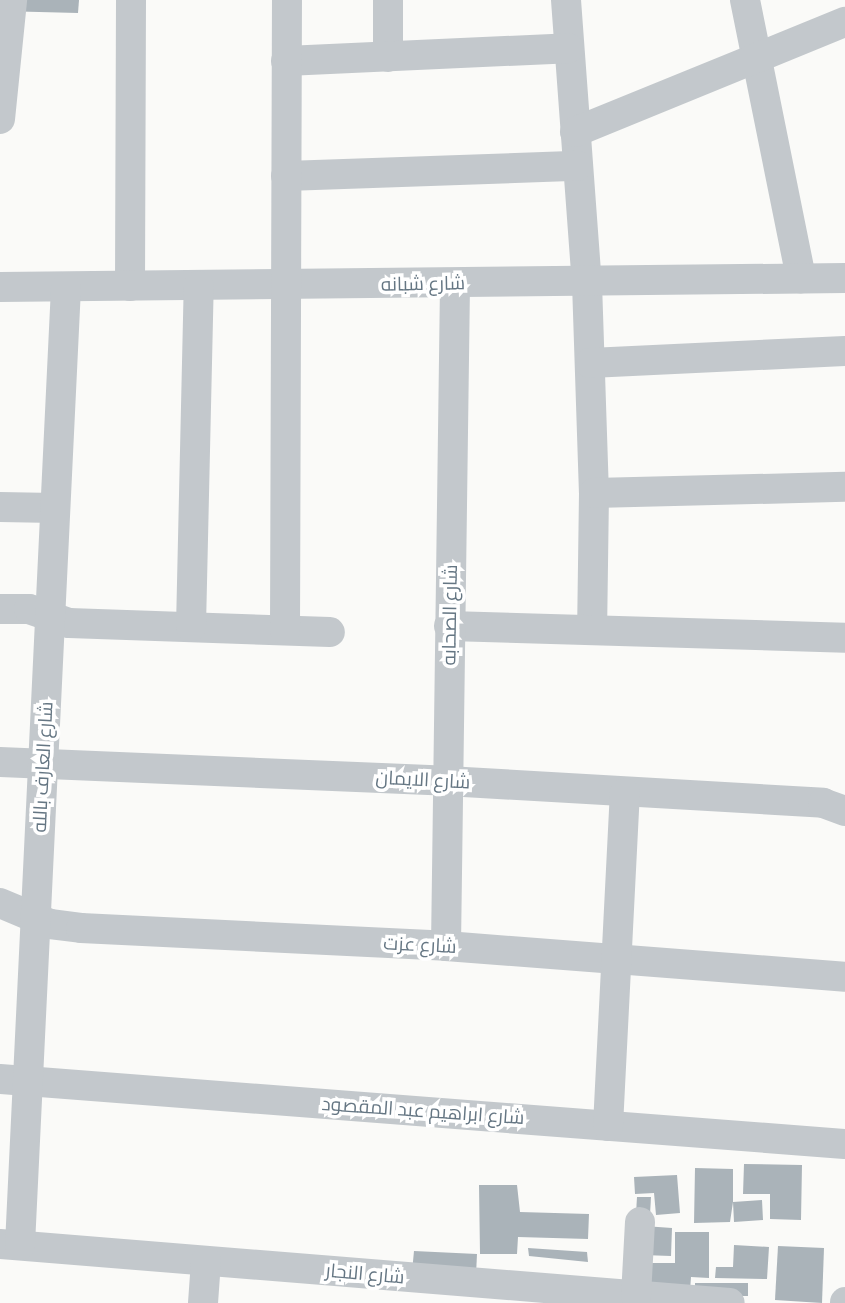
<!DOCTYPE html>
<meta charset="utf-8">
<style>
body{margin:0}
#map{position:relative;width:845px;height:1303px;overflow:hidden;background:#fafaf8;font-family:"Fira Sans Condensed",Cairo,sans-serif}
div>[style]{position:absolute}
.building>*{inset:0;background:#aab3b9}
.minor>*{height:30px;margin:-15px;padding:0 15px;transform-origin:15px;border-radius:15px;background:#c3c8cc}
span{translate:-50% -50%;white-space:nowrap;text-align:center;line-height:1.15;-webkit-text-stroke:7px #fff;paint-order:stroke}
.street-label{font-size:19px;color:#657683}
</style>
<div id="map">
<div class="building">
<div style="clip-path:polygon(0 0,79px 0,78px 13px,0 11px)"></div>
<div style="clip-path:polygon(744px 1164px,802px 1165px,801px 1220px,770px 1219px,770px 1194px,743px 1194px)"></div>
<div style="clip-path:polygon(695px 1168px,733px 1169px,733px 1202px,762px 1200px,763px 1220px,734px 1222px,733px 1202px,730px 1222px,694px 1223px)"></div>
<div style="clip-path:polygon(677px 1175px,680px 1213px,656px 1215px,654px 1193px,635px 1194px,634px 1177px)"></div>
<div style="clip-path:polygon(479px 1185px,517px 1185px,520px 1212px,589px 1214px,588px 1239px,518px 1237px,517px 1254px,480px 1254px)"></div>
<div style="clip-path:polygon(637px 1197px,651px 1197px,650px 1215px,636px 1214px)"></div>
<div style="clip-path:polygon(644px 1226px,672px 1228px,671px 1256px,643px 1255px)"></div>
<div style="clip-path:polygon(675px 1232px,709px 1232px,709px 1278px,691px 1277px,690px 1291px,645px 1291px,645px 1263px,675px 1263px)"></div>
<div style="clip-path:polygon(734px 1245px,769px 1247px,767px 1279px,715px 1278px,716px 1267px,733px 1267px)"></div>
<div style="clip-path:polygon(778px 1246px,824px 1248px,822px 1303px,775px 1300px)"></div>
<div style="clip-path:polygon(528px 1248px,587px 1252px,588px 1262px,529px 1256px)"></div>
<div style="clip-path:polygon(414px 1251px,477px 1254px,476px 1275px,412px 1272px)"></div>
<div style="clip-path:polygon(695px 1283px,748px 1283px,748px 1296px,695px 1296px)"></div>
</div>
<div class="minor">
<div style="left:388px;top:0;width:57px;rotate:90deg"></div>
<div style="left:566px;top:0;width:284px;rotate:85.8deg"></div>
<div style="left:587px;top:283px;width:210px;rotate:88.1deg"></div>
<div style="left:594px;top:493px;width:136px;rotate:90.8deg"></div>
<div style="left:745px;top:0;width:284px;rotate:78.6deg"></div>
<div style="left:286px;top:61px;width:283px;rotate:-2.6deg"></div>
<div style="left:0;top:119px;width:120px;rotate:-84.2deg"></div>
<div style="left:575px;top:132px;width:292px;rotate:-22.2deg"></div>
<div style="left:286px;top:176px;width:292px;rotate:-2deg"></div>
<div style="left:130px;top:286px;width:286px;rotate:-89.8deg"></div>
<div style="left:0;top:287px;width:845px;rotate:-0.61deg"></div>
<div style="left:590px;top:363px;width:255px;rotate:-2.7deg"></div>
<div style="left:594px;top:493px;width:251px;rotate:-1.4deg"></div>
<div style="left:0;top:507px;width:55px;rotate:1deg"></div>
<div style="left:0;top:609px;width:29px"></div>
<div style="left:29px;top:609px;width:42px;rotate:19.3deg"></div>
<div style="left:69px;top:623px;width:261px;rotate:2deg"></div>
<div style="left:449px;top:626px;width:396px;rotate:1.7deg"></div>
<div style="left:191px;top:627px;width:341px;rotate:-88.7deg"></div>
<div style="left:285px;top:630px;width:630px;rotate:-89.82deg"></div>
<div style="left:0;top:762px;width:447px;rotate:2.4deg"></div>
<div style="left:447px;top:781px;width:377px;rotate:3.3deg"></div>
<div style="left:823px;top:803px;width:23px;rotate:20deg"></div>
<div style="left:0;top:903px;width:54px;rotate:22.8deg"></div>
<div style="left:50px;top:924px;width:31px;rotate:7deg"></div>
<div style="left:81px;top:928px;width:365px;rotate:2.8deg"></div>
<div style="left:446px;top:946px;width:400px;rotate:4.4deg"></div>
<div style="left:446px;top:946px;width:662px;rotate:-89.22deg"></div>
<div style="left:0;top:1079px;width:847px;rotate:4.4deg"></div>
<div style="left:608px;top:1126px;width:333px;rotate:-87.1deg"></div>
<div style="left:0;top:1244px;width:732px;rotate:4.62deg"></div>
<div style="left:20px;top:1245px;width:958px;rotate:-87.25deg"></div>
<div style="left:636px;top:1296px;width:74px;rotate:-86.9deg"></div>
<div style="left:203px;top:1303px;width:42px;rotate:-85.9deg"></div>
<div style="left:845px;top:1303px;width:1px;rotate:-90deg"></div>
</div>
<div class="street-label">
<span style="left:423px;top:284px;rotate:-1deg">شارع شبانه</span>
<span style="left:450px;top:615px;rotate:-89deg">شارع الصحابه</span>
<span style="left:43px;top:767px;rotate:-87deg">شارع العارف بالله</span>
<span style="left:423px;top:780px;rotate:3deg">شارع الايمان</span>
<span style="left:420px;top:945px;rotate:3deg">شارع عزت</span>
<span style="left:423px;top:1111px;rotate:4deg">شارع ابراهيم عبد المقصود</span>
<span style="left:365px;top:1274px;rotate:5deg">شارع النجار</span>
</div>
</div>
